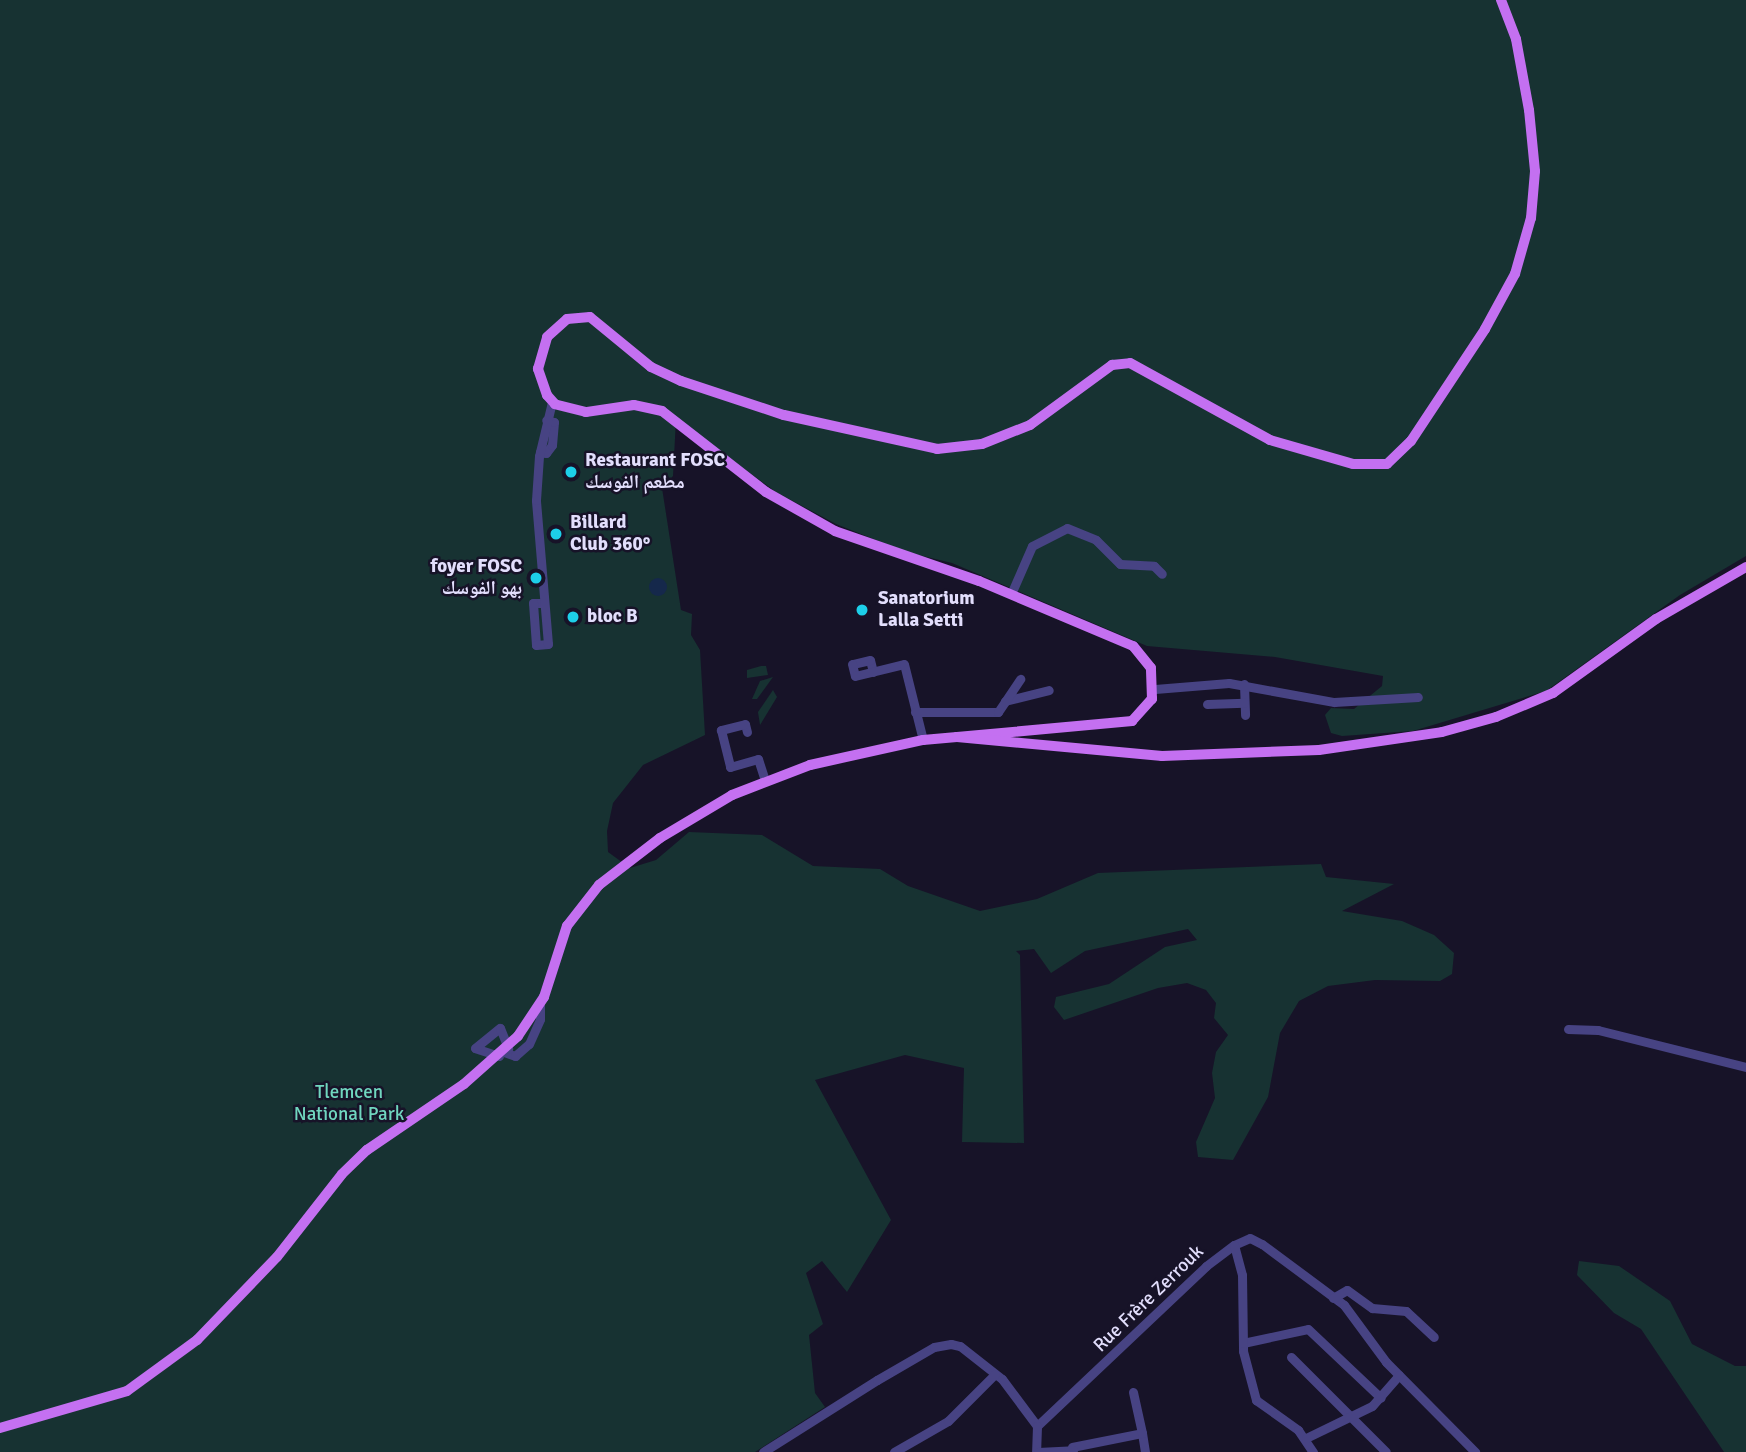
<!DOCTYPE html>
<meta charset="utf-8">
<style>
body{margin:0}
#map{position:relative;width:1746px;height:1452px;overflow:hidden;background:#171328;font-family:Signika,"Noto Naskh Arabic",sans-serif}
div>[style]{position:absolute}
.green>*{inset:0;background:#173232}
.water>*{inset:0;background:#15284b}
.round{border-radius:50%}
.minor>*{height:9px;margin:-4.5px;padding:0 4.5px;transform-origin:4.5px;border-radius:4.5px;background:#474383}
.major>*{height:10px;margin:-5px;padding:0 5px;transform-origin:5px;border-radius:5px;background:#c470f1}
.dots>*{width:19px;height:19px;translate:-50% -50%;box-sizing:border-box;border:4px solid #171328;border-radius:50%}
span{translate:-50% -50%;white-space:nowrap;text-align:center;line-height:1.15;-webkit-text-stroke:5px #171328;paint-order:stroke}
.poi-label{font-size:19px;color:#e2defc;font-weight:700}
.left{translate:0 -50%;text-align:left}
.right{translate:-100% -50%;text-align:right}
.park-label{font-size:19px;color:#70d6bf}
.street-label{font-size:19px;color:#e2defc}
</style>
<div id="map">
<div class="green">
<div style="clip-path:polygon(0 0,1746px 0,1746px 556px,1680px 595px,1546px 691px,1413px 731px,1342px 736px,1331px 733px,1325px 715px,1331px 708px,1354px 709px,1382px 686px,1383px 676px,1275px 657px,1147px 646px,952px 563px,906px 552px,836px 524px,776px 492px,676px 419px,673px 476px,662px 488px,681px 610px,692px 614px,691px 635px,700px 650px,705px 735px,643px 765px,613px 803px,607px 831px,608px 852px,630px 868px,656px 860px,689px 832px,762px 835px,813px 866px,880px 869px,908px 886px,980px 911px,1037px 899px,1098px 873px,1321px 864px,1326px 877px,1394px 884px,1342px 911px,1402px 921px,1434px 935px,1454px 953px,1452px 974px,1440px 981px,1375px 980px,1328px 986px,1299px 1001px,1280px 1033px,1268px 1097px,1233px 1160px,1198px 1157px,1196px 1142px,1215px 1098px,1212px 1073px,1216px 1052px,1228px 1035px,1214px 1018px,1216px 1003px,1206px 990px,1187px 983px,1158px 988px,1064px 1020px,1054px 1007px,1056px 997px,1109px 984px,1165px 947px,1197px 940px,1188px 929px,1085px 951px,1051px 973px,1034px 949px,1016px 951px,1020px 955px,1024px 1143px,962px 1142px,964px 1068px,905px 1055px,815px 1080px,891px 1220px,847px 1292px,822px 1261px,806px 1273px,823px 1324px,809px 1335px,815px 1393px,825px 1407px,755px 1452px,0 1452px)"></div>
<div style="clip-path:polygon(761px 666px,766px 666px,768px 675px,747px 678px,747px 670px)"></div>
<div style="clip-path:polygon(773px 677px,757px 699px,752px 699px,760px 681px)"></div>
<div style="clip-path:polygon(773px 690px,777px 697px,760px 725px,758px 712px)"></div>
<div style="clip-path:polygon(1579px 1261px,1619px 1266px,1670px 1301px,1692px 1344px,1735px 1366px,1746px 1366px,1746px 1452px,1724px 1452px,1641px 1329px,1614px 1313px,1577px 1275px)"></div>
</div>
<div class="water">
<div class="round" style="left:649px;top:578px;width:18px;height:18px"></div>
</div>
<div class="minor">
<div style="left:540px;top:452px;width:6px;rotate:9deg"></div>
<div style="left:546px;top:453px;width:10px;rotate:-53deg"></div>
<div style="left:552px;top:445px;width:23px;rotate:-85deg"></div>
<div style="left:554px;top:422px;width:8px;rotate:-166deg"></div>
<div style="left:1011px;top:594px;width:52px;rotate:-66.4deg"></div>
<div style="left:1032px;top:546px;width:39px;rotate:-27deg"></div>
<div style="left:1067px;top:528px;width:31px;rotate:22deg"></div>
<div style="left:1096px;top:540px;width:34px;rotate:45deg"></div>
<div style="left:1120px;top:564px;width:34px;rotate:3deg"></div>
<div style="left:1154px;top:566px;width:11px;rotate:45deg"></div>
<div style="left:544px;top:603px;width:11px;rotate:180deg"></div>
<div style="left:533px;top:603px;width:42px;rotate:85.9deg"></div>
<div style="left:536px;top:645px;width:12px;rotate:-5deg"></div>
<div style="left:548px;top:644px;width:144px;rotate:-94.8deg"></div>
<div style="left:536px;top:500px;width:44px;rotate:-86.1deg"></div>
<div style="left:539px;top:456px;width:56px;rotate:-76.5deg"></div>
<div style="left:873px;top:672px;width:12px;rotate:-104deg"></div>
<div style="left:870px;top:660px;width:18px;rotate:167deg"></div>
<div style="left:852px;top:664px;width:12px;rotate:76deg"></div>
<div style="left:855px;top:676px;width:50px;rotate:-13.8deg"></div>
<div style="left:904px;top:664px;width:78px;rotate:76deg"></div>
<div style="left:1244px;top:684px;width:31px;rotate:88deg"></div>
<div style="left:1155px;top:689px;width:74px;rotate:-4.6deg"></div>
<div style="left:1229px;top:683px;width:107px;rotate:10.3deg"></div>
<div style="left:1334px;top:702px;width:84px;rotate:-3.4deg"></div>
<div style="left:1005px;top:701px;width:45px;rotate:-14deg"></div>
<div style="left:1207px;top:704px;width:37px;rotate:-2deg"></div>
<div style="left:915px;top:712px;width:83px"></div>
<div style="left:998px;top:712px;width:40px;rotate:-56deg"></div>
<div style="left:747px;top:732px;width:8px;rotate:-104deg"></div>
<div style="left:745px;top:724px;width:25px;rotate:166deg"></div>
<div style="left:721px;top:730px;width:38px;rotate:76deg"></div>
<div style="left:730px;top:767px;width:29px;rotate:-16deg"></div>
<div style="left:758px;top:759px;width:23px;rotate:72deg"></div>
<div style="left:1568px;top:1029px;width:30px;rotate:2deg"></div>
<div style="left:1598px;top:1030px;width:153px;rotate:14deg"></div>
<div style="left:504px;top:1052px;width:12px;rotate:20deg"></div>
<div style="left:515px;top:1056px;width:18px;rotate:-41deg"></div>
<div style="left:529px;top:1044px;width:27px;rotate:-66deg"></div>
<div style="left:540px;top:1019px;width:14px;rotate:-90deg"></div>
<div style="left:499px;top:1056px;width:25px;rotate:-162deg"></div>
<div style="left:475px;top:1048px;width:32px;rotate:-39deg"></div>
<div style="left:500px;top:1028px;width:22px;rotate:68deg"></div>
<div style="left:1234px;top:1245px;width:17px;rotate:-24deg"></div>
<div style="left:1250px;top:1238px;width:13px;rotate:27deg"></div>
<div style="left:1262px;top:1244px;width:102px;rotate:36.6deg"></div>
<div style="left:1344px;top:1305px;width:71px;rotate:53.6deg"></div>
<div style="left:1386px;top:1362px;width:127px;rotate:45.3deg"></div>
<div style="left:1333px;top:1298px;width:16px;rotate:-30deg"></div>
<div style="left:1347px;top:1290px;width:31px;rotate:36deg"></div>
<div style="left:1372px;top:1308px;width:34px;rotate:5deg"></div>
<div style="left:1406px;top:1311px;width:38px;rotate:43deg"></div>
<div style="left:1243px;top:1343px;width:66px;rotate:-12.2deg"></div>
<div style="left:1308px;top:1329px;width:100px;rotate:43.4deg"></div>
<div style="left:1291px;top:1357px;width:134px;rotate:45deg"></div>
<div style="left:1037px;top:1426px;width:233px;rotate:-43.4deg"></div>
<div style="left:1206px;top:1266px;width:35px;rotate:-37deg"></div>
<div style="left:1234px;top:1245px;width:31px;rotate:75deg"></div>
<div style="left:1242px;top:1275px;width:76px;rotate:89.2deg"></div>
<div style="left:1243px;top:1351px;width:51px;rotate:75.1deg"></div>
<div style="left:1256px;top:1400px;width:52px;rotate:35.5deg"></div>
<div style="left:1298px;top:1430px;width:27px;rotate:56deg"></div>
<div style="left:1142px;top:1433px;width:19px;rotate:81deg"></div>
<div style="left:1306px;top:1438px;width:73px;rotate:-25.9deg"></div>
<div style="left:1372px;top:1406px;width:41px;rotate:-48.9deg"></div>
<div style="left:1072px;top:1447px;width:71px;rotate:-11.3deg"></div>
<div style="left:1142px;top:1433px;width:42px;rotate:-102.4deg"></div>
<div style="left:763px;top:1452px;width:135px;rotate:-32.3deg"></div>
<div style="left:877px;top:1380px;width:66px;rotate:-30.1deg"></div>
<div style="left:934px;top:1347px;width:17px;rotate:-10deg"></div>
<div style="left:951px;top:1344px;width:9px;rotate:13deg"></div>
<div style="left:960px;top:1346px;width:53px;rotate:38.2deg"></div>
<div style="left:1002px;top:1379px;width:59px;rotate:53.3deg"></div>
<div style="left:1037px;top:1426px;width:26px;rotate:92deg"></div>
<div style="left:894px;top:1452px;width:62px;rotate:-29.9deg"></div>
<div style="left:948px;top:1421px;width:66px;rotate:-45deg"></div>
<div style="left:1038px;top:1452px;width:35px;rotate:-3deg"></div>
</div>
<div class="major">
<div style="left:957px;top:737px;width:176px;rotate:-5.2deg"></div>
<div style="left:1132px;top:721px;width:30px;rotate:-48deg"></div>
<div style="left:1152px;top:699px;width:31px;rotate:-92deg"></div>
<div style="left:1151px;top:668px;width:28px;rotate:-129deg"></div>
<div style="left:1133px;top:646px;width:167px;rotate:-157.1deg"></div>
<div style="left:979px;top:581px;width:152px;rotate:-160.9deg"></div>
<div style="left:835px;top:531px;width:79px;rotate:-150.5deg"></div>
<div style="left:766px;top:492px;width:132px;rotate:-142.1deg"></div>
<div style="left:662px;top:411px;width:29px;rotate:-168deg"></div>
<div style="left:634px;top:405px;width:49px;rotate:171.7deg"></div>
<div style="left:586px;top:412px;width:32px;rotate:-166deg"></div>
<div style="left:555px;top:404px;width:12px;rotate:-132deg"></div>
<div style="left:547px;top:395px;width:28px;rotate:-109deg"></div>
<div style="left:538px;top:369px;width:33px;rotate:-74deg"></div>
<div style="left:547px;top:337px;width:27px;rotate:-42deg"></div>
<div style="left:567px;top:319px;width:23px;rotate:-5deg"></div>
<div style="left:590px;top:317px;width:79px;rotate:39.3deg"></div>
<div style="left:651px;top:367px;width:33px;rotate:25deg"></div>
<div style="left:681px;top:381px;width:108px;rotate:18.3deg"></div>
<div style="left:784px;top:415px;width:157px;rotate:12.5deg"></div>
<div style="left:937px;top:449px;width:45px;rotate:-6.3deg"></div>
<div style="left:982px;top:444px;width:52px;rotate:-21.6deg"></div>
<div style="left:1030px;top:425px;width:102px;rotate:-36.2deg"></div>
<div style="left:1112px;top:365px;width:18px;rotate:-6deg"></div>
<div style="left:1130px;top:363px;width:160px;rotate:28.8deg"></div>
<div style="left:1270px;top:440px;width:86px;rotate:16.1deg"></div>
<div style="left:1353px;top:464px;width:34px"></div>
<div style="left:1387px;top:464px;width:33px;rotate:-44deg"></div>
<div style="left:1411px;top:441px;width:134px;rotate:-56.5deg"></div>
<div style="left:1485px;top:329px;width:63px;rotate:-61.4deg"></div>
<div style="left:1515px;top:274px;width:58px;rotate:-74.1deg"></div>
<div style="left:1531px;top:218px;width:47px;rotate:-85.1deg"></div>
<div style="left:1535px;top:171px;width:61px;rotate:-95.6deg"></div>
<div style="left:1529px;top:110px;width:72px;rotate:-100.4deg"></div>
<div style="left:1516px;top:39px;width:42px;rotate:-111deg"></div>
<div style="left:0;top:1428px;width:132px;rotate:-16.2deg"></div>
<div style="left:127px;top:1391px;width:87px;rotate:-36.1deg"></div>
<div style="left:197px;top:1340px;width:115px;rotate:-46.1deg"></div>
<div style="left:277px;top:1257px;width:105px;rotate:-51.9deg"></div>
<div style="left:342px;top:1174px;width:35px;rotate:-44deg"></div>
<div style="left:367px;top:1150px;width:117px;rotate:-34.2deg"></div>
<div style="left:464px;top:1084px;width:72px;rotate:-41.6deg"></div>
<div style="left:518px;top:1036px;width:47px;rotate:-56.3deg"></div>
<div style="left:544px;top:997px;width:75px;rotate:-72.1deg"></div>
<div style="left:567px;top:926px;width:52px;rotate:-52deg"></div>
<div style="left:599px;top:885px;width:77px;rotate:-37.6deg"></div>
<div style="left:660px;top:838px;width:84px;rotate:-30.8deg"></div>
<div style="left:732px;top:795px;width:84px;rotate:-21deg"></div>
<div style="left:810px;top:765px;width:116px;rotate:-12.5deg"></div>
<div style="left:923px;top:740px;width:34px;rotate:-5deg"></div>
<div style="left:957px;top:737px;width:206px;rotate:5.3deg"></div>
<div style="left:1162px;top:756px;width:157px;rotate:-2.2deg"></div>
<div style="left:1319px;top:750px;width:124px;rotate:-8.3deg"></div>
<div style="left:1442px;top:732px;width:56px;rotate:-15.5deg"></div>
<div style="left:1496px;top:717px;width:62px;rotate:-22.8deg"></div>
<div style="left:1553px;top:693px;width:127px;rotate:-35.7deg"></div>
<div style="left:1656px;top:619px;width:104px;rotate:-30deg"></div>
</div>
<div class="dots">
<div style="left:571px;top:472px;background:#1dcfe9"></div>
<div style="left:556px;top:534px;background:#1dcfe9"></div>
<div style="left:536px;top:578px;background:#1dcfe9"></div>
<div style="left:862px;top:610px;background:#1dcfe9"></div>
<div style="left:573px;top:617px;background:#1dcfe9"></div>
</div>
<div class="poi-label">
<span class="left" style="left:585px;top:472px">Restaurant FOSC<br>مطعم الفوسك</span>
<span class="left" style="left:570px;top:534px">Billard<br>Club 360°</span>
<span class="right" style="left:522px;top:578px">foyer FOSC<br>بهو الفوسك</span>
<span class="left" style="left:878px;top:610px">Sanatorium<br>Lalla Setti</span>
<span class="left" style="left:587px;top:617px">bloc B</span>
</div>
<div class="park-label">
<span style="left:349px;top:1104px">Tlemcen<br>National Park</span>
</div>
<div class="street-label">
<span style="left:1149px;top:1299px;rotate:-44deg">Rue Frère Zerrouk</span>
</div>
</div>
